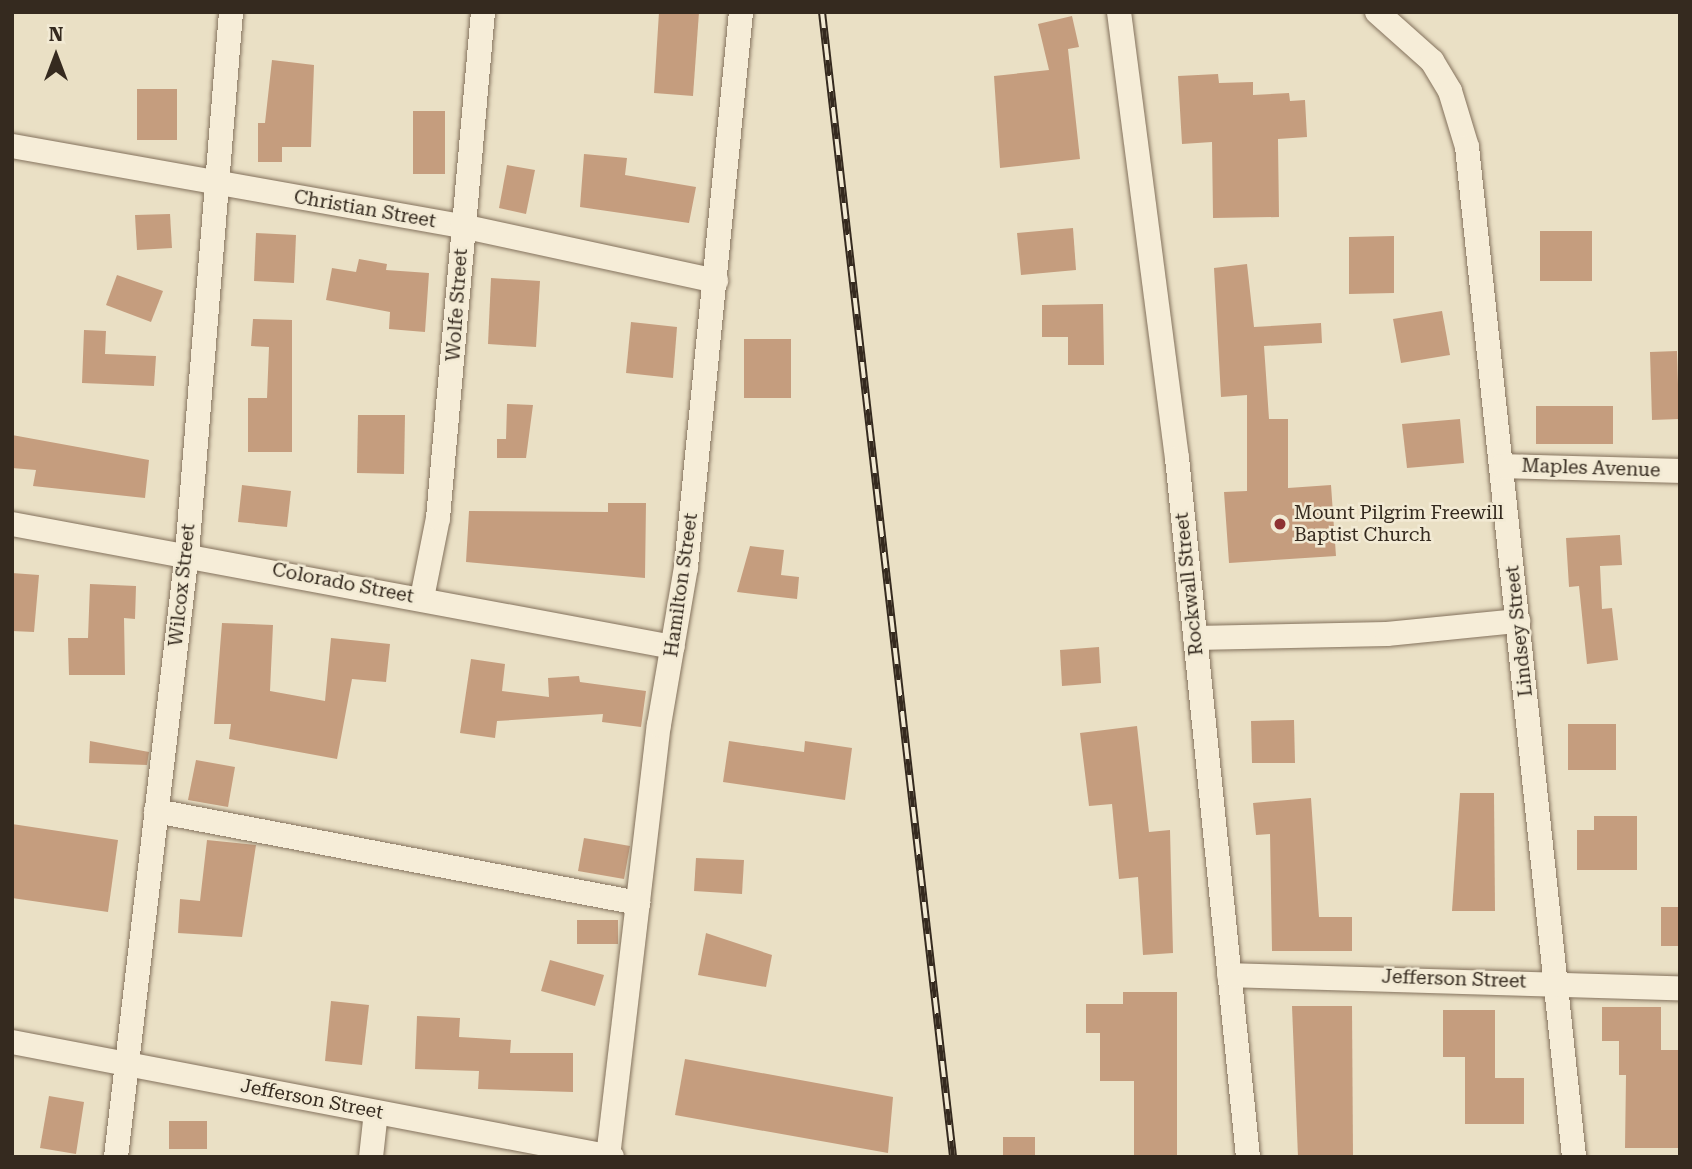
<!DOCTYPE html>
<style>
body{margin:0}
#map{position:relative;width:1692px;height:1169px;overflow:hidden;background:#eae0c5;font-family:"Roboto Serif",serif}
div>[style]{position:absolute}
.building>*{inset:0;background:#c59d7e}
.roads{filter:drop-shadow(0 0 2px #84725d) drop-shadow(0 0 2px #84725d)}
.minor>*{height:24px;margin:-12px;padding:0 12px;transform-origin:12px;border-radius:12px;background:#f6edd8}
.rail>*{height:8px;margin-top:-4px;transform-origin:0;background:repeating-linear-gradient(90deg,#f2ead4 0 16px,#352a1f 0 32px);box-sizing:border-box;border-block:2px solid #352a1f}
.dots>*{width:19px;height:19px;translate:-50% -50%;box-sizing:border-box;border:4px solid #f2ead4;border-radius:50%}
span{translate:-50% -50%;white-space:nowrap;text-align:center;line-height:1.15;-webkit-text-stroke:5px #f2ead4;paint-order:stroke}
.street-label{font-size:19px;color:#352a1f}
.poi-label{font-size:19px;color:#352a1f}
.left{translate:0 -50%;text-align:left}
.frame{position:absolute;inset:0;border:14px solid #352a1f;pointer-events:none}
.north{position:absolute;left:21px;top:21px;width:70px;height:70px;-webkit-text-stroke:5px #f2ead4;paint-order:stroke;rotate:0deg;font-size:19px;font-weight:700;line-height:28px;text-align:center;color:#352a1f}
.north::after{content:'';display:block;margin:auto;width:24px;height:32px;background:#352a1f;clip-path:polygon(50% 0,100% 100%,50% 72%,0 100%)}
</style>
<div id="map">
<div class="building">
<div style="clip-path:polygon(659px 12px,699px 12px,693px 96px,654px 93px)"></div>
<div style="clip-path:polygon(1072px 16px,1079px 47px,1068px 49px,1080px 159px,1000px 168px,994px 76px,1049px 70px,1038px 24px)"></div>
<div style="clip-path:polygon(272px 60px,314px 65px,311px 147px,282px 147px,282px 162px,258px 162px,258px 123px,265px 123px)"></div>
<div style="clip-path:polygon(1218px 74px,1219px 83px,1253px 82px,1253px 95px,1289px 93px,1290px 101px,1305px 100px,1307px 137px,1278px 139px,1279px 217px,1213px 218px,1212px 142px,1182px 144px,1178px 76px)"></div>
<div style="clip-path:polygon(137px 89px,177px 89px,177px 140px,137px 140px)"></div>
<div style="clip-path:polygon(413px 111px,445px 111px,445px 174px,413px 174px)"></div>
<div style="clip-path:polygon(584px 154px,627px 158px,625px 175px,696px 187px,689px 223px,580px 207px)"></div>
<div style="clip-path:polygon(507px 165px,535px 170px,526px 214px,499px 208px)"></div>
<div style="clip-path:polygon(170px 214px,172px 248px,137px 250px,135px 215px)"></div>
<div style="clip-path:polygon(1073px 228px,1076px 270px,1021px 275px,1017px 233px)"></div>
<div style="clip-path:polygon(1540px 231px,1592px 231px,1592px 281px,1540px 281px)"></div>
<div style="clip-path:polygon(256px 233px,296px 235px,294px 283px,254px 281px)"></div>
<div style="clip-path:polygon(1394px 236px,1394px 293px,1349px 294px,1349px 237px)"></div>
<div style="clip-path:polygon(359px 259px,387px 264px,386px 270px,429px 273px,425px 332px,389px 329px,390px 312px,326px 300px,332px 268px,356px 272px)"></div>
<div style="clip-path:polygon(1247px 264px,1254px 327px,1321px 323px,1322px 343px,1264px 346px,1269px 419px,1288px 419px,1288px 488px,1331px 485px,1336px 556px,1229px 563px,1224px 492px,1247px 491px,1247px 395px,1221px 397px,1214px 268px)"></div>
<div style="clip-path:polygon(117px 275px,163px 291px,151px 322px,106px 305px)"></div>
<div style="clip-path:polygon(491px 278px,540px 281px,536px 347px,488px 344px)"></div>
<div style="clip-path:polygon(1103px 304px,1104px 365px,1068px 365px,1068px 337px,1042px 337px,1042px 305px)"></div>
<div style="clip-path:polygon(1442px 311px,1450px 355px,1401px 363px,1393px 319px)"></div>
<div style="clip-path:polygon(253px 319px,292px 320px,292px 452px,248px 452px,248px 398px,267px 398px,269px 347px,251px 346px)"></div>
<div style="clip-path:polygon(631px 322px,677px 327px,673px 378px,626px 373px)"></div>
<div style="clip-path:polygon(84px 330px,106px 331px,105px 354px,156px 356px,154px 386px,82px 383px)"></div>
<div style="clip-path:polygon(744px 339px,791px 339px,791px 398px,744px 398px)"></div>
<div style="clip-path:polygon(1677px 351px,1679px 419px,1652px 420px,1650px 352px)"></div>
<div style="clip-path:polygon(507px 404px,533px 405px,526px 458px,497px 458px,497px 439px,506px 439px)"></div>
<div style="clip-path:polygon(1536px 406px,1613px 406px,1613px 444px,1536px 444px)"></div>
<div style="clip-path:polygon(358px 415px,405px 415px,404px 474px,357px 473px)"></div>
<div style="clip-path:polygon(1460px 419px,1464px 463px,1407px 468px,1402px 424px)"></div>
<div style="clip-path:polygon(12px 435px,149px 460px,145px 498px,33px 486px,36px 470px,12px 468px)"></div>
<div style="clip-path:polygon(242px 485px,291px 491px,287px 527px,238px 522px)"></div>
<div style="clip-path:polygon(608px 503px,646px 503px,645px 578px,466px 562px,469px 511px,608px 512px)"></div>
<div style="clip-path:polygon(1620px 535px,1622px 565px,1600px 566px,1602px 609px,1612px 608px,1618px 660px,1587px 664px,1579px 586px,1569px 587px,1566px 538px)"></div>
<div style="clip-path:polygon(750px 546px,784px 550px,781px 575px,799px 577px,797px 599px,737px 592px)"></div>
<div style="clip-path:polygon(12px 573px,39px 575px,34px 632px,12px 631px)"></div>
<div style="clip-path:polygon(90px 584px,136px 586px,135px 619px,124px 618px,125px 675px,69px 675px,68px 638px,88px 638px)"></div>
<div style="clip-path:polygon(222px 623px,273px 625px,270px 691px,325px 701px,331px 638px,390px 644px,386px 682px,352px 679px,337px 759px,229px 739px,231px 724px,214px 724px)"></div>
<div style="clip-path:polygon(1099px 647px,1101px 683px,1062px 686px,1060px 650px)"></div>
<div style="clip-path:polygon(471px 659px,505px 664px,502px 691px,549px 697px,548px 678px,579px 676px,580px 682px,646px 691px,641px 727px,602px 722px,603px 714px,497px 721px,495px 738px,460px 733px)"></div>
<div style="clip-path:polygon(1294px 720px,1295px 763px,1252px 763px,1251px 721px)"></div>
<div style="clip-path:polygon(1568px 724px,1616px 724px,1616px 770px,1568px 770px)"></div>
<div style="clip-path:polygon(1137px 726px,1149px 832px,1170px 830px,1173px 953px,1143px 955px,1138px 877px,1119px 879px,1112px 804px,1089px 806px,1080px 733px)"></div>
<div style="clip-path:polygon(90px 741px,149px 752px,147px 765px,89px 763px)"></div>
<div style="clip-path:polygon(729px 741px,804px 752px,805px 741px,852px 748px,845px 800px,723px 782px)"></div>
<div style="clip-path:polygon(196px 760px,235px 767px,228px 807px,188px 800px)"></div>
<div style="clip-path:polygon(1460px 793px,1494px 793px,1495px 911px,1452px 911px)"></div>
<div style="clip-path:polygon(1311px 798px,1319px 917px,1352px 917px,1352px 951px,1272px 951px,1270px 834px,1256px 835px,1253px 803px)"></div>
<div style="clip-path:polygon(1594px 816px,1637px 816px,1637px 870px,1577px 870px,1577px 830px,1594px 830px)"></div>
<div style="clip-path:polygon(12px 824px,118px 840px,108px 912px,12px 898px)"></div>
<div style="clip-path:polygon(584px 838px,630px 846px,624px 879px,578px 871px)"></div>
<div style="clip-path:polygon(207px 840px,256px 845px,242px 937px,178px 933px,180px 899px,200px 901px)"></div>
<div style="clip-path:polygon(696px 858px,744px 860px,742px 894px,694px 891px)"></div>
<div style="clip-path:polygon(1661px 907px,1680px 907px,1680px 946px,1661px 946px)"></div>
<div style="clip-path:polygon(577px 920px,618px 920px,618px 944px,577px 944px)"></div>
<div style="clip-path:polygon(706px 933px,772px 955px,766px 987px,698px 975px)"></div>
<div style="clip-path:polygon(550px 960px,604px 975px,595px 1006px,541px 991px)"></div>
<div style="clip-path:polygon(1123px 992px,1177px 992px,1177px 1157px,1134px 1157px,1134px 1081px,1100px 1081px,1100px 1033px,1086px 1033px,1086px 1004px,1123px 1004px)"></div>
<div style="clip-path:polygon(331px 1001px,369px 1005px,362px 1065px,325px 1061px)"></div>
<div style="clip-path:polygon(1292px 1006px,1352px 1006px,1353px 1157px,1298px 1157px)"></div>
<div style="clip-path:polygon(1602px 1007px,1661px 1007px,1661px 1050px,1680px 1050px,1680px 1148px,1625px 1148px,1626px 1075px,1619px 1075px,1619px 1041px,1602px 1041px)"></div>
<div style="clip-path:polygon(1443px 1010px,1495px 1010px,1495px 1078px,1524px 1078px,1524px 1124px,1465px 1124px,1465px 1057px,1443px 1057px)"></div>
<div style="clip-path:polygon(417px 1016px,460px 1018px,459px 1037px,511px 1040px,510px 1053px,573px 1053px,573px 1092px,478px 1089px,479px 1071px,415px 1069px)"></div>
<div style="clip-path:polygon(685px 1059px,893px 1097px,888px 1153px,675px 1115px)"></div>
<div style="clip-path:polygon(49px 1096px,84px 1102px,76px 1154px,40px 1148px)"></div>
<div style="clip-path:polygon(169px 1121px,207px 1121px,207px 1149px,169px 1149px)"></div>
<div style="clip-path:polygon(1003px 1137px,1035px 1137px,1035px 1157px,1003px 1157px)"></div>
</div>
<div class="roads">
<div class="minor">
<div style="left:1119px;top:12px;width:450px;rotate:82.6deg"></div>
<div style="left:1177px;top:458px;width:703px;rotate:84.2deg"></div>
<div style="left:1377px;top:12px;width:74px;rotate:41.7deg"></div>
<div style="left:1432px;top:61px;width:35px;rotate:59deg"></div>
<div style="left:1450px;top:91px;width:59px;rotate:73.1deg"></div>
<div style="left:1467px;top:147px;width:1016px;rotate:83.95deg"></div>
<div style="left:12px;top:146px;width:457px;rotate:10.1deg"></div>
<div style="left:462px;top:226px;width:260px;rotate:12.2deg"></div>
<div style="left:1502px;top:466px;width:178px;rotate:1.6deg"></div>
<div style="left:12px;top:524px;width:672px;rotate:10.54deg"></div>
<div style="left:422px;top:598px;width:82px;rotate:-78.7deg"></div>
<div style="left:438px;top:518px;width:508px;rotate:-84.92deg"></div>
<div style="left:1195px;top:638px;width:192px;rotate:-1.2deg"></div>
<div style="left:1387px;top:634px;width:132px;rotate:-5.7deg"></div>
<div style="left:156px;top:811px;width:491px;rotate:10.8deg"></div>
<div style="left:1229px;top:975px;width:451px;rotate:1.7deg"></div>
<div style="left:12px;top:1042px;width:611px;rotate:10.85deg"></div>
<div style="left:116px;top:1157px;width:608px;rotate:-83.3deg"></div>
<div style="left:187px;top:553px;width:543px;rotate:-85.35deg"></div>
<div style="left:371px;top:1157px;width:45px;rotate:-83.7deg"></div>
<div style="left:608px;top:1157px;width:435px;rotate:-83.3deg"></div>
<div style="left:659px;top:725px;width:160px;rotate:-80.3deg"></div>
<div style="left:686px;top:567px;width:558px;rotate:-84.34deg"></div>
</div>
</div>
<div class="rail">
<div style="left:822px;top:12px;width:1152px;rotate:83.47deg"></div>
</div>
<div class="dots">
<div style="left:1280px;top:524px;background:#8e3232"></div>
</div>
<div class="street-label">
<span style="left:365px;top:209px;rotate:10deg">Christian Street</span>
<span style="left:457px;top:305px;rotate:-86deg">Wolfe Street</span>
<span style="left:1591px;top:468px;rotate:2deg">Maples Avenue</span>
<span style="left:343px;top:583px;rotate:11deg">Colorado Street</span>
<span style="left:1189px;top:584px;rotate:-96deg">Rockwall Street</span>
<span style="left:182px;top:585px;rotate:-84deg">Wilcox Street</span>
<span style="left:681px;top:585px;rotate:-82deg">Hamilton Street</span>
<span style="left:1519px;top:631px;rotate:-96deg">Lindsey Street</span>
<span style="left:1454px;top:979px;rotate:2deg">Jefferson Street</span>
<span style="left:312px;top:1099px;rotate:11deg">Jefferson Street</span>
</div>
<div class="poi-label">
<span class="left" style="left:1294px;top:524px">Mount Pilgrim Freewill<br>Baptist Church</span>
</div>
<div class="frame"></div>
<div class="north">N</div>
</div>
